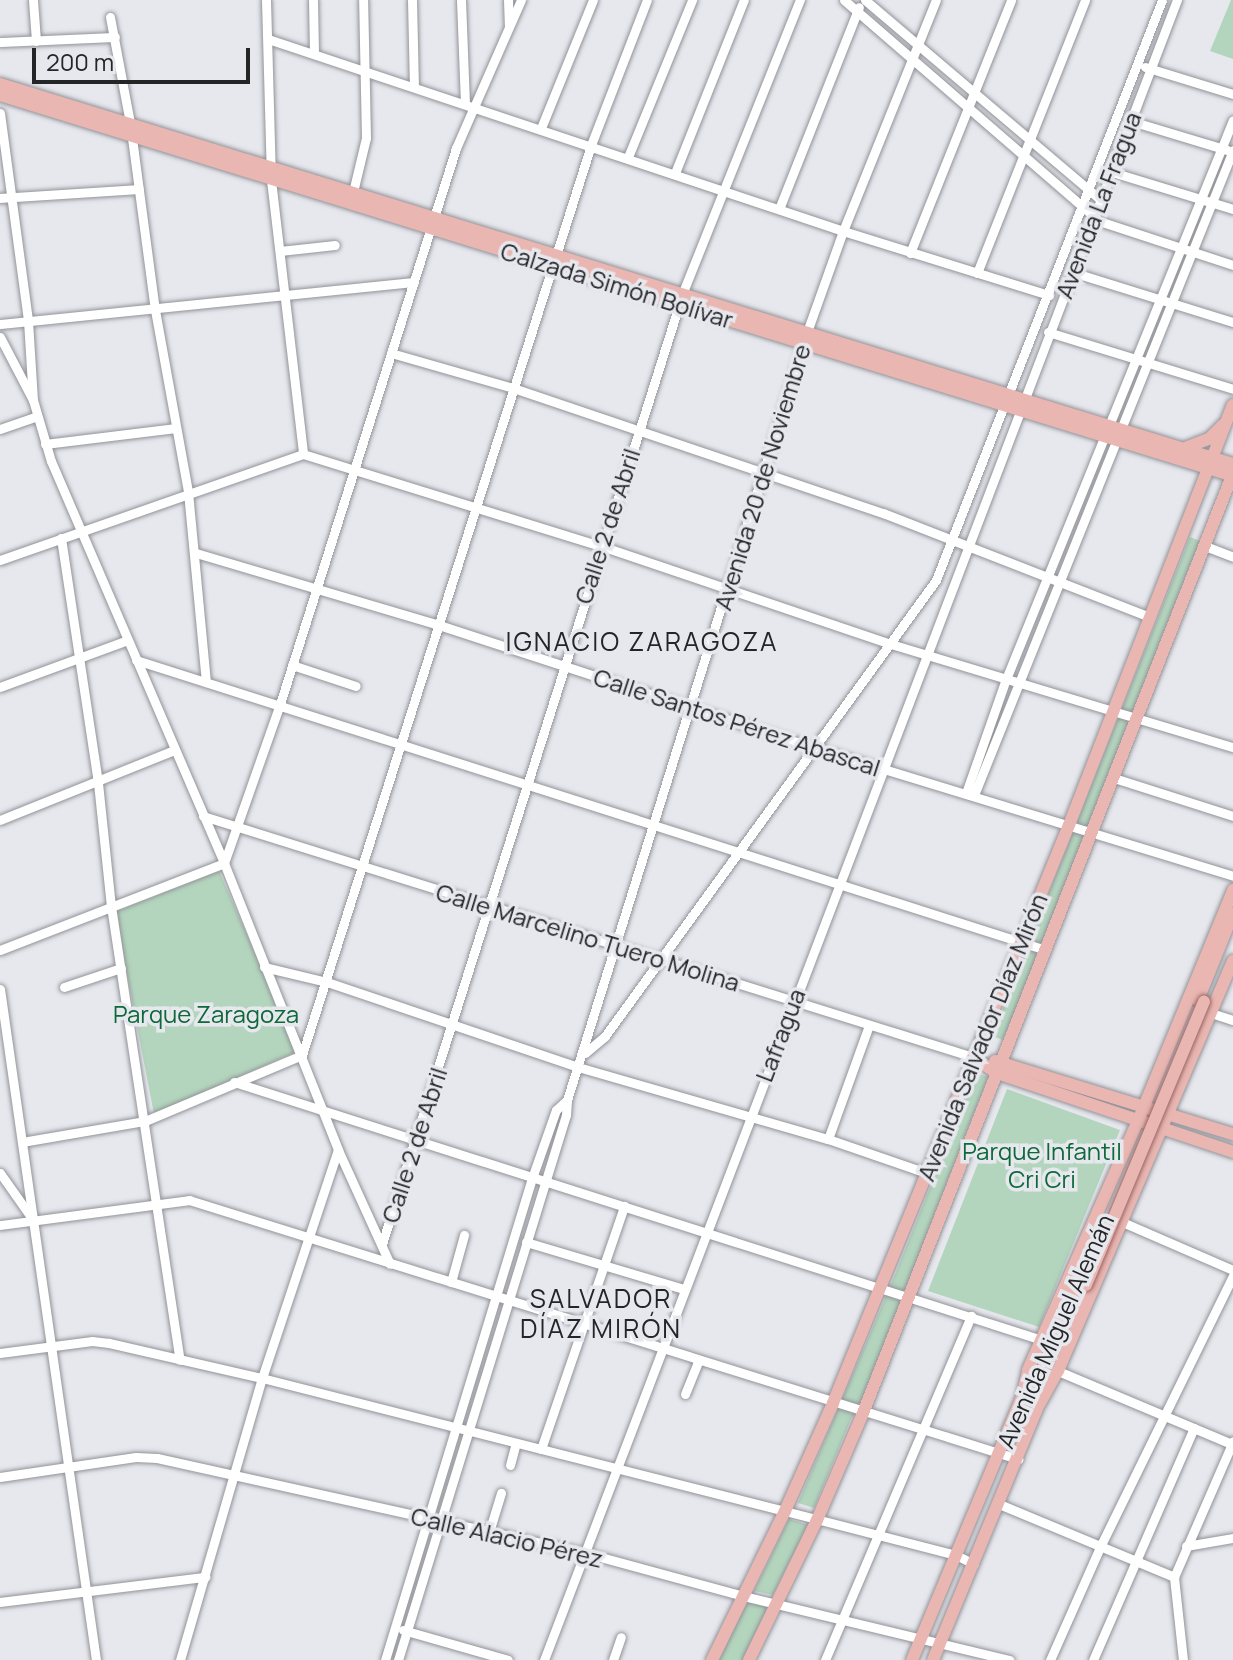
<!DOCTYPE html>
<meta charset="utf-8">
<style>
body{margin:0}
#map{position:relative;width:1233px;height:1660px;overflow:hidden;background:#e7e8ee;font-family:Manrope,sans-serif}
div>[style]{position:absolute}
.green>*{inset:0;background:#b3d5bd}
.roads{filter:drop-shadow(0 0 2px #919398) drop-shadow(0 0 2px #919398)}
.minor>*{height:9px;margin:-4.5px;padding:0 4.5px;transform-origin:4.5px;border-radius:4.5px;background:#fff}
.major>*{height:12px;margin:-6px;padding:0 6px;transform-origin:6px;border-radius:6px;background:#e9b6b2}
.bridges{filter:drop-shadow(0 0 2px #9a6460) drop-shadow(0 0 2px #9a6460)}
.major-bridge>*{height:12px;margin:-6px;padding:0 6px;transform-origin:6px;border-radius:6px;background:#e9b6b2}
span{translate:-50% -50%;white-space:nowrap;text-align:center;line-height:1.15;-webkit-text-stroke:7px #e7e8ee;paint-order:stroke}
.street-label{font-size:24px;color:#242527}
.park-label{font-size:24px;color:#0e693a}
.neighbourhood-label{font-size:26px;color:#242527;letter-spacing:2px}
.scale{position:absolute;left:32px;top:48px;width:218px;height:36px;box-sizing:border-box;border:4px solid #242527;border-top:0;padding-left:10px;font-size:24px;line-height:28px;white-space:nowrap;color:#242527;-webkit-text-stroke:6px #e7e8ee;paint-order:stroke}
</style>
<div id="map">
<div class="green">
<div style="clip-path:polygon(1231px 0,1233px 0,1233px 59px,1210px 51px)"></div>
<div style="clip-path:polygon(1190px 537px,1203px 542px,1003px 1040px,992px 1036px)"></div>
<div style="clip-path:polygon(219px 871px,298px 1051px,154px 1114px,115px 912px)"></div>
<div style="clip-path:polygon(976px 1073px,988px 1077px,860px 1406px,851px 1419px,814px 1508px,798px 1503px,892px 1282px)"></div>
<div style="clip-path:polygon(1007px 1089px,1120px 1130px,1039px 1327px,928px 1291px)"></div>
<div style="clip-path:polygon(789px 1519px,808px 1525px,773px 1595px,754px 1591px)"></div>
<div style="clip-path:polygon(747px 1602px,768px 1607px,743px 1660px,719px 1660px)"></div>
</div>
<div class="roads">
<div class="minor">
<div style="left:33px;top:0;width:41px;rotate:85.8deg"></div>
<div style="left:266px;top:0;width:180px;rotate:88.4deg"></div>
<div style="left:271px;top:180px;width:276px;rotate:83.3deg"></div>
<div style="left:313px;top:0;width:53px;rotate:88.9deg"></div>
<div style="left:412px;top:0;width:85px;rotate:88.7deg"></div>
<div style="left:461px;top:0;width:103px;rotate:87.8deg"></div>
<div style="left:508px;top:0;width:25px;rotate:88deg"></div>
<div style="left:844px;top:0;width:337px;rotate:40.9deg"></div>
<div style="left:1099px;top:221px;width:141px;rotate:18.2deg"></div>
<div style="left:865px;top:0;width:309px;rotate:40.3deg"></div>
<div style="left:110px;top:17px;width:108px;rotate:79.3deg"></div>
<div style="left:130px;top:123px;width:189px;rotate:82.4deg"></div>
<div style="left:155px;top:310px;width:185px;rotate:79.7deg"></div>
<div style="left:188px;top:492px;width:191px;rotate:84.6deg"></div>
<div style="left:268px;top:39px;width:606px;rotate:18.46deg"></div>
<div style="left:843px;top:231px;width:216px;rotate:17.3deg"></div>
<div style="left:0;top:42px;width:115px;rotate:-2.5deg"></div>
<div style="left:1145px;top:67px;width:92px;rotate:17.1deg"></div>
<div style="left:0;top:113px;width:210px;rotate:82.3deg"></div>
<div style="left:28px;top:321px;width:79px;rotate:86.4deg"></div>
<div style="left:1131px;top:121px;width:100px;rotate:16.8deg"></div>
<div style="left:541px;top:128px;width:138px;rotate:-67.9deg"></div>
<div style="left:628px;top:157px;width:170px;rotate:-67.8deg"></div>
<div style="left:1112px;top:172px;width:127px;rotate:17deg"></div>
<div style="left:675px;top:173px;width:186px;rotate:-68.3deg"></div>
<div style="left:353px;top:192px;width:56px;rotate:-76.5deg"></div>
<div style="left:366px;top:138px;width:138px;rotate:-91.2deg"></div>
<div style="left:0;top:198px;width:139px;rotate:-3.7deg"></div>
<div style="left:779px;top:209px;width:217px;rotate:-68.4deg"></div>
<div style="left:280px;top:251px;width:55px;rotate:-6.2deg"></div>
<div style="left:910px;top:253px;width:272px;rotate:-68.2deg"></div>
<div style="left:1072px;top:272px;width:169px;rotate:17.3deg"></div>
<div style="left:977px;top:273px;width:294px;rotate:-68.4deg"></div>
<div style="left:0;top:324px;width:416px;rotate:-5.8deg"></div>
<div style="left:1048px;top:332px;width:194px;rotate:17.1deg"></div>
<div style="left:0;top:337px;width:71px;rotate:62.4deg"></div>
<div style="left:33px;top:400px;width:64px;rotate:73.6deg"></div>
<div style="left:51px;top:461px;width:438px;rotate:66.7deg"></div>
<div style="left:224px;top:863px;width:309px;rotate:68.3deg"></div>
<div style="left:338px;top:1150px;width:125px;rotate:65.5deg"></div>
<div style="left:391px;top:353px;width:127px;rotate:16deg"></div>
<div style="left:513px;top:388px;width:391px;rotate:18.7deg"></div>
<div style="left:883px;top:513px;width:287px;rotate:21.3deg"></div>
<div style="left:0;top:429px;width:39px;rotate:-19deg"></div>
<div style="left:45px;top:444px;width:132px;rotate:-7deg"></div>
<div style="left:61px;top:538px;width:248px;rotate:81.4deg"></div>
<div style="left:98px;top:783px;width:124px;rotate:84deg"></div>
<div style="left:111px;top:906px;width:459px;rotate:81.4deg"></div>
<div style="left:1205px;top:546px;width:30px;rotate:21deg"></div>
<div style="left:196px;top:553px;width:253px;rotate:16.5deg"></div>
<div style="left:439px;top:625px;width:396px;rotate:18.1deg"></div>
<div style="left:815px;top:748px;width:437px;rotate:17deg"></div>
<div style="left:0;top:560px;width:321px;rotate:-19.3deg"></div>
<div style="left:303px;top:454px;width:312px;rotate:17.2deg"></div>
<div style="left:601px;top:546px;width:306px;rotate:18.7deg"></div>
<div style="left:891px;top:644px;width:357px;rotate:16.8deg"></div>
<div style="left:136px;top:660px;width:955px;rotate:17.68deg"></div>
<div style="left:292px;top:665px;width:67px;rotate:18.2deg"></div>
<div style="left:0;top:687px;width:136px;rotate:-20.2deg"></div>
<div style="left:1114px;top:778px;width:125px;rotate:17.7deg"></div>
<div style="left:966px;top:793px;width:121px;rotate:-70.7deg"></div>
<div style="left:1006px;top:679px;width:603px;rotate:-67.9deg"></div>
<div style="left:974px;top:795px;width:695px;rotate:-68.12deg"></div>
<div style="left:203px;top:816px;width:807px;rotate:17.38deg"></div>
<div style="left:0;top:820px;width:188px;rotate:-21.9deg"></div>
<div style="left:0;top:950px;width:240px;rotate:-21.2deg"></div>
<div style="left:224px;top:863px;width:169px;rotate:-70.6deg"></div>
<div style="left:280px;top:704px;width:583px;rotate:-72.43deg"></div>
<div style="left:456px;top:148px;width:162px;rotate:-66.3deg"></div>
<div style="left:264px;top:967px;width:65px;rotate:13.4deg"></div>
<div style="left:327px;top:982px;width:265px;rotate:18.7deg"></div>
<div style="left:578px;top:1067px;width:260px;rotate:16.1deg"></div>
<div style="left:828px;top:1139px;width:105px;rotate:19deg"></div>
<div style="left:64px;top:987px;width:60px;rotate:-18.4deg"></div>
<div style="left:0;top:989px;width:678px;rotate:81.86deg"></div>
<div style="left:1211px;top:1013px;width:23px;rotate:18deg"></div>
<div style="left:585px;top:1053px;width:26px;rotate:-40deg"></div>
<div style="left:605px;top:1036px;width:563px;rotate:-54.02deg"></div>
<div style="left:936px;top:580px;width:622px;rotate:-68.71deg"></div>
<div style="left:234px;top:1082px;width:848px;rotate:17.71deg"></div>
<div style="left:828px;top:1139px;width:121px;rotate:-70.2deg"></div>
<div style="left:22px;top:1142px;width:125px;rotate:-9.7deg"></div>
<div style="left:145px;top:1121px;width:170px;rotate:-22.8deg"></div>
<div style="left:302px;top:1055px;width:955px;rotate:-72.38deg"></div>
<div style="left:591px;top:145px;width:155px;rotate:-68.9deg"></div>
<div style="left:0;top:1173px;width:54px;rotate:54.8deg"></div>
<div style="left:1122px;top:1222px;width:121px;rotate:23.4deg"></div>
<div style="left:0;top:1225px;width:191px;rotate:-7.5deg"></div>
<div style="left:189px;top:1200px;width:869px;rotate:17.35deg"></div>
<div style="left:526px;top:1242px;width:165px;rotate:16.6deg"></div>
<div style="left:382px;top:1244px;width:998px;rotate:-72.45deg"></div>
<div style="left:683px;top:292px;width:315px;rotate:-68.2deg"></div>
<div style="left:451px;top:1282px;width:49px;rotate:-74.5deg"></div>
<div style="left:0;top:1353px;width:93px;rotate:-7.4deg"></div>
<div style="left:92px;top:1341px;width:17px;rotate:7deg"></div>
<div style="left:109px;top:1343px;width:157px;rotate:12.9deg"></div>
<div style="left:262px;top:1378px;width:540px;rotate:14.27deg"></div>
<div style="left:785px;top:1511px;width:177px;rotate:14.4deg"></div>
<div style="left:956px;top:1555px;width:20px;rotate:27deg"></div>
<div style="left:1058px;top:1371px;width:189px;rotate:22.8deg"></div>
<div style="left:685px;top:1394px;width:37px;rotate:-68deg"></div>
<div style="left:541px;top:1449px;width:257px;rotate:-71.1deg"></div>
<div style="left:510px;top:1465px;width:23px;rotate:-75deg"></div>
<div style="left:0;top:1477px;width:137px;rotate:-8.4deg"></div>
<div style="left:136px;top:1457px;width:21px;rotate:3deg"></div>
<div style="left:157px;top:1458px;width:439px;rotate:12.5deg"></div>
<div style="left:586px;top:1553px;width:163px;rotate:15.3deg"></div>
<div style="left:743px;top:1596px;width:274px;rotate:13.5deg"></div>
<div style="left:999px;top:1504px;width:190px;rotate:22.6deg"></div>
<div style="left:489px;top:1532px;width:41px;rotate:-72.9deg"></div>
<div style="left:1186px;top:1546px;width:48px;rotate:-9.7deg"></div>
<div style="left:0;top:1602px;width:207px;rotate:-7deg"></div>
<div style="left:403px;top:1630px;width:109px;rotate:15.9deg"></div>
<div style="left:180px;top:1660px;width:294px;rotate:-73.8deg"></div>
<div style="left:262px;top:1378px;width:240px;rotate:-71.6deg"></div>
<div style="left:385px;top:1660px;width:504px;rotate:-73.04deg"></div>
<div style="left:532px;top:1178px;width:72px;rotate:-70.6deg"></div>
<div style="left:556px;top:1110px;width:15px;rotate:-42deg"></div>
<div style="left:398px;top:1660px;width:570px;rotate:-72.87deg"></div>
<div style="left:566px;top:1115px;width:15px;rotate:-86deg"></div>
<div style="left:567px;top:1100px;width:805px;rotate:-72.65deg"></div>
<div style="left:807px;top:332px;width:107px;rotate:-70.4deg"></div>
<div style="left:843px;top:231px;width:249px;rotate:-68.1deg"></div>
<div style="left:544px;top:1660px;width:1777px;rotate:-69.13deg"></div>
<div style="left:613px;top:1660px;width:24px;rotate:-71deg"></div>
<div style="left:825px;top:1660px;width:374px;rotate:-67deg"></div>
<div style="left:1050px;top:1660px;width:124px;rotate:-66.1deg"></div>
<div style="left:1100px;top:1547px;width:303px;rotate:-63.9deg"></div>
<div style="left:1093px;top:1660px;width:253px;rotate:-66.5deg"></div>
<div style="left:1183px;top:1660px;width:83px;rotate:-96.2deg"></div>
<div style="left:1174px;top:1577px;width:148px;rotate:-66.5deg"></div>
</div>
<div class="major">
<div style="left:0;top:84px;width:1290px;rotate:17.13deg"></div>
<div style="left:0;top:95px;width:1291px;rotate:17.17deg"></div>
<div style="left:1185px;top:448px;width:26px;rotate:-21deg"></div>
<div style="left:1209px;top:439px;width:20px;rotate:-45deg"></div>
<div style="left:1198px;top:1000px;width:93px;rotate:-67.9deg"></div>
<div style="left:973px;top:1057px;width:29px;rotate:34deg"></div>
<div style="left:997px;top:1073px;width:249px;rotate:18.5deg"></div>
<div style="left:995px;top:1061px;width:249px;rotate:17.1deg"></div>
<div style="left:1022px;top:1397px;width:28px;rotate:-77deg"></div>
<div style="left:1028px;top:1370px;width:272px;rotate:-66.2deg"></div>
<div style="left:1138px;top:1121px;width:250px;rotate:-67.6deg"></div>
<div style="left:1040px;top:1403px;width:37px;rotate:-61deg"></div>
<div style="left:1058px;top:1371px;width:446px;rotate:-66.9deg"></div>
<div style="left:712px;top:1660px;width:166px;rotate:-63.9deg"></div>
<div style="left:785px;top:1511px;width:118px;rotate:-66deg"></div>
<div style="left:833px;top:1403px;width:624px;rotate:-67.79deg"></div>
<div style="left:1069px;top:825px;width:451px;rotate:-68.7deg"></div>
<div style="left:749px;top:1660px;width:156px;rotate:-64.1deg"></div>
<div style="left:817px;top:1520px;width:116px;rotate:-66.7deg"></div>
<div style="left:863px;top:1413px;width:1010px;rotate:-68.51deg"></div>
<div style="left:912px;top:1660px;width:285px;rotate:-67.3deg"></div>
<div style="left:1022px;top:1397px;width:31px;rotate:-52deg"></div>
<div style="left:1041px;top:1373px;width:99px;rotate:-67.3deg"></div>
<div style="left:933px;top:1660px;width:285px;rotate:-67.5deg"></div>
</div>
</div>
<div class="bridges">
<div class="major-bridge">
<div style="left:1086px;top:1285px;width:307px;rotate:-67.4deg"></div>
</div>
</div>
<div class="street-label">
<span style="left:1098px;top:205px;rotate:-69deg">Avenida La Fragua</span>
<span style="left:617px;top:285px;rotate:17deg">Calzada Simón Bolívar</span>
<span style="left:762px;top:477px;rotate:-73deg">Avenida 20 de Noviembre</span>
<span style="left:607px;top:526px;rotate:-72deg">Calle 2 de Abril</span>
<span style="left:737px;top:722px;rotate:18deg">Calle Santos Pérez Abascal</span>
<span style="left:588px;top:937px;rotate:17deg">Calle Marcelino Tuero Molina</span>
<span style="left:780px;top:1035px;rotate:-69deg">Lafragua</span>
<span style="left:982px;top:1037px;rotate:-68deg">Avenida Salvador Díaz Mirón</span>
<span style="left:414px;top:1145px;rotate:-72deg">Calle 2 de Abril</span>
<span style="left:1055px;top:1331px;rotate:-66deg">Avenida Miguel Alemán</span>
<span style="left:507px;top:1537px;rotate:13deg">Calle Alacio Pérez</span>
</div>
<div class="park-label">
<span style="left:206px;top:1014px">Parque Zaragoza</span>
<span style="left:1042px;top:1165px">Parque Infantil<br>Cri Cri</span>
</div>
<div class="neighbourhood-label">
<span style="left:642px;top:642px">IGNACIO ZARAGOZA</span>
<span style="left:601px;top:1314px">SALVADOR<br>DÍAZ MIRÓN</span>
</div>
<div class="scale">200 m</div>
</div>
